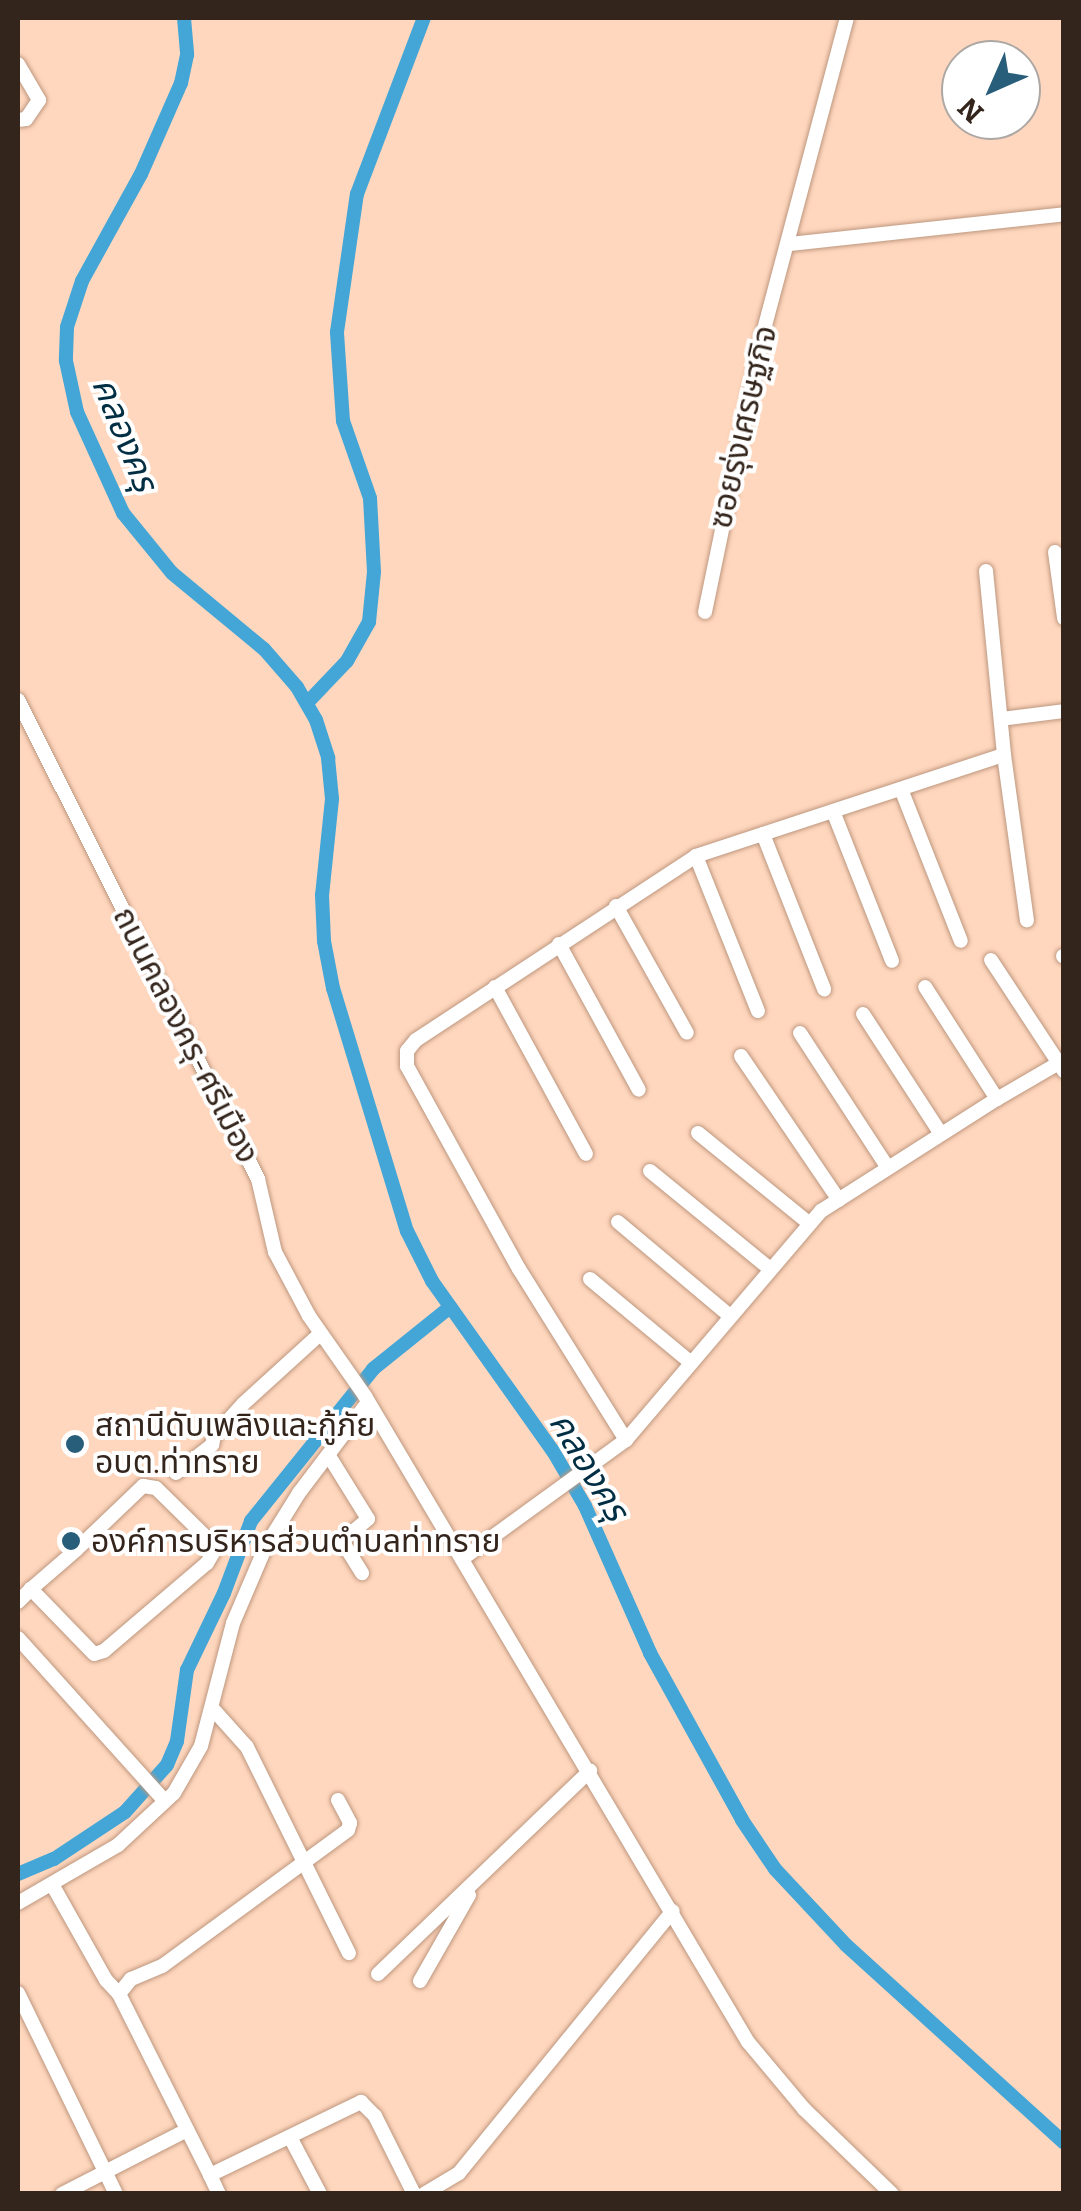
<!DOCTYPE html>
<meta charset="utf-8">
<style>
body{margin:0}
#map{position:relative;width:1081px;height:2211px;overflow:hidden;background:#ffd7be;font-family:Bitter,"Noto Sans Thai",serif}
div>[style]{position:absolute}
.canal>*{height:14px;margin:-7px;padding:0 7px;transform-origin:7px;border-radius:7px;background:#43a6d7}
.roads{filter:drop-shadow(0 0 2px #bd977f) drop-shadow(0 0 2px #bd977f)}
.minor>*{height:14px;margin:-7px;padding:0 7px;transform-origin:7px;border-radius:7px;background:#fff}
.dots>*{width:28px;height:28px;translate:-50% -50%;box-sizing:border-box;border:5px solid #fff;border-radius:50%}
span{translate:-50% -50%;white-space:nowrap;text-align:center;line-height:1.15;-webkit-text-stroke:8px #fff;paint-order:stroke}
.street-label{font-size:32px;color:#34251c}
.poi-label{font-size:32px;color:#34251c}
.left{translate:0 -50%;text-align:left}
.water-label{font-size:35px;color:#012e42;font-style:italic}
.frame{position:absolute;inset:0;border:20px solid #34251c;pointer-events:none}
.north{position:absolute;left:941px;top:40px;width:100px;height:100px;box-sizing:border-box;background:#fff;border:2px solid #aea8a4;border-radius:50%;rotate:225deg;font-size:28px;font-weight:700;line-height:40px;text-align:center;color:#34251c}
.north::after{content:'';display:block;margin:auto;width:35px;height:45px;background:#295e7a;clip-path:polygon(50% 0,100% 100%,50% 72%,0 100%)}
</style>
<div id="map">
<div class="canal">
<div style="left:184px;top:18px;width:37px;rotate:85deg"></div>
<div style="left:187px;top:55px;width:29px;rotate:102deg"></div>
<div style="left:181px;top:83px;width:99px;rotate:113.7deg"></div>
<div style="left:141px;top:174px;width:122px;rotate:118.9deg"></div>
<div style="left:82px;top:281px;width:48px;rotate:108.1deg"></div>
<div style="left:67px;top:327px;width:34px;rotate:92deg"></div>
<div style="left:66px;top:361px;width:52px;rotate:77.8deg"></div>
<div style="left:77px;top:412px;width:111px;rotate:65.5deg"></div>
<div style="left:123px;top:513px;width:77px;rotate:50.8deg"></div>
<div style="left:172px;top:573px;width:119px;rotate:39.6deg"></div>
<div style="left:264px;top:649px;width:50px;rotate:49deg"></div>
<div style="left:297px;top:687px;width:38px;rotate:60deg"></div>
<div style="left:316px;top:720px;width:40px;rotate:72deg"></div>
<div style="left:328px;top:758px;width:41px;rotate:84.4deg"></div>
<div style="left:332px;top:799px;width:97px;rotate:95.9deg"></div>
<div style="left:322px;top:895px;width:46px;rotate:87.5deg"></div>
<div style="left:324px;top:941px;width:48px;rotate:79.2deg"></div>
<div style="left:333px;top:988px;width:254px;rotate:73.1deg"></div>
<div style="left:407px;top:1231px;width:56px;rotate:63.4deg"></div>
<div style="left:432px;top:1281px;width:209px;rotate:54.6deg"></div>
<div style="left:553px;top:1451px;width:64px;rotate:59.8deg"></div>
<div style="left:585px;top:1506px;width:161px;rotate:66.1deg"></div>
<div style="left:650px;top:1653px;width:191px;rotate:61.1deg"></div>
<div style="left:742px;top:1820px;width:59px;rotate:56deg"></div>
<div style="left:775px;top:1869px;width:104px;rotate:46.9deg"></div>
<div style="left:846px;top:1945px;width:294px;rotate:42.2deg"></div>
<div style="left:307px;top:703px;width:58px;rotate:-46.4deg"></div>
<div style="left:347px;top:661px;width:45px;rotate:-60.6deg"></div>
<div style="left:369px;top:622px;width:50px;rotate:-84.3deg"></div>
<div style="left:374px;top:572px;width:74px;rotate:-93.1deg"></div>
<div style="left:370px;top:498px;width:82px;rotate:-109.3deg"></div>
<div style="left:343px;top:421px;width:89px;rotate:-93.9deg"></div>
<div style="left:337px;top:332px;width:139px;rotate:-81.8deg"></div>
<div style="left:357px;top:194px;width:188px;rotate:-69.2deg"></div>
<div style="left:18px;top:1874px;width:39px;rotate:-23deg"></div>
<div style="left:54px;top:1859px;width:85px;rotate:-33.5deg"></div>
<div style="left:125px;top:1812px;width:63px;rotate:-48.2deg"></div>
<div style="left:167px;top:1765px;width:26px;rotate:-67deg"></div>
<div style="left:177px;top:1741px;width:72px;rotate:-82deg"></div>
<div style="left:187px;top:1670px;width:85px;rotate:-64.3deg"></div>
<div style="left:224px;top:1593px;width:77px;rotate:-69.4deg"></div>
<div style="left:251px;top:1521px;width:195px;rotate:-51.2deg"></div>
<div style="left:373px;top:1369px;width:99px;rotate:-38.8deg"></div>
</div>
<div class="roads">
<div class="minor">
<div style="left:18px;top:64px;width:42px;rotate:59.7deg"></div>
<div style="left:39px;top:100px;width:23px;rotate:124deg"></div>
<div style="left:26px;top:119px;width:8px;rotate:173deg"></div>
<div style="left:790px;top:244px;width:276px;rotate:-6.2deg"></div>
<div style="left:1055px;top:552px;width:67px;rotate:82.2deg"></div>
<div style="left:986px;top:571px;width:185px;rotate:84.4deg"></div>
<div style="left:1004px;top:755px;width:167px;rotate:82.1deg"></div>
<div style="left:705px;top:612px;width:281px;rotate:-78.3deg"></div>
<div style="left:762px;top:337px;width:330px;rotate:-75.1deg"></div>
<div style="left:18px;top:700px;width:536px;rotate:63.39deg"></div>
<div style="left:258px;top:1179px;width:75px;rotate:76.9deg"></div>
<div style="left:275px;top:1252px;width:72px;rotate:62deg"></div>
<div style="left:309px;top:1316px;width:98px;rotate:55deg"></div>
<div style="left:365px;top:1396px;width:751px;rotate:59.34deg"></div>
<div style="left:748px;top:2042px;width:87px;rotate:50.1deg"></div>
<div style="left:804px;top:2109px;width:122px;rotate:44deg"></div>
<div style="left:1001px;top:719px;width:64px;rotate:-7.2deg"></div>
<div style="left:901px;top:789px;width:163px;rotate:68.5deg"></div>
<div style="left:833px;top:811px;width:161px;rotate:68.5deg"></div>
<div style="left:763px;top:834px;width:167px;rotate:68.5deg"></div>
<div style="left:696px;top:856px;width:167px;rotate:68.2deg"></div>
<div style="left:616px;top:906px;width:145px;rotate:60.8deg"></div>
<div style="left:559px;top:944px;width:166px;rotate:61.3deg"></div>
<div style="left:1063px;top:956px;width:1px;rotate:45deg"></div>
<div style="left:991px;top:960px;width:133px;rotate:56.7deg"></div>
<div style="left:495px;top:987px;width:190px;rotate:61.4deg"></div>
<div style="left:863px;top:1014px;width:143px;rotate:57deg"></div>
<div style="left:800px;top:1033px;width:161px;rotate:56.9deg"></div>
<div style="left:741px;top:1056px;width:174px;rotate:55.8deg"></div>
<div style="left:997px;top:1099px;width:78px;rotate:-30.2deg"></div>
<div style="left:698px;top:1133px;width:144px;rotate:39.1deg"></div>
<div style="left:650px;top:1171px;width:155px;rotate:39.2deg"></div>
<div style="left:618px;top:1222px;width:146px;rotate:40deg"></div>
<div style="left:590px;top:1279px;width:131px;rotate:39.7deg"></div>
<div style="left:626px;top:1440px;width:202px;rotate:-122deg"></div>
<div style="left:519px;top:1269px;width:232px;rotate:-118.9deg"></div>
<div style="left:407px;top:1066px;width:15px;rotate:-90deg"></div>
<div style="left:407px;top:1051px;width:14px;rotate:-51deg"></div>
<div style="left:416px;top:1040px;width:335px;rotate:-33.3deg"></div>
<div style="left:696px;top:856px;width:324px;rotate:-18.2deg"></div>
<div style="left:329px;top:1456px;width:74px;rotate:58.2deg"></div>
<div style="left:368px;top:1519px;width:34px;rotate:140deg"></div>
<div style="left:342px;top:1541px;width:38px;rotate:58deg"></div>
<div style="left:176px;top:1473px;width:46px;rotate:-37.9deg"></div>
<div style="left:212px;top:1445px;width:9px;rotate:-77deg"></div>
<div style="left:214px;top:1436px;width:43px;rotate:-47.8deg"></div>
<div style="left:243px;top:1404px;width:104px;rotate:-42.3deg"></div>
<div style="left:462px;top:1559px;width:203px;rotate:-36deg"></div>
<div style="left:626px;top:1440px;width:301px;rotate:-49.6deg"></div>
<div style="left:821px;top:1211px;width:209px;rotate:-32.5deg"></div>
<div style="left:997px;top:1099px;width:133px;rotate:-122.7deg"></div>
<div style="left:18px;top:1602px;width:18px;rotate:-45deg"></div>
<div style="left:31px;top:1589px;width:60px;rotate:-40.9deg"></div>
<div style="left:76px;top:1550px;width:93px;rotate:-43.7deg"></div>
<div style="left:143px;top:1486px;width:13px;rotate:9deg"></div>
<div style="left:156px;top:1488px;width:76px;rotate:44.5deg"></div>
<div style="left:210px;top:1541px;width:12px;rotate:76deg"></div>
<div style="left:213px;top:1553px;width:12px;rotate:121deg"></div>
<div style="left:207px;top:1563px;width:135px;rotate:139.5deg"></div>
<div style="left:104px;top:1651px;width:10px;rotate:163deg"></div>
<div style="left:94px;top:1654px;width:91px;rotate:-134.1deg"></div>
<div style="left:18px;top:1638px;width:219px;rotate:48deg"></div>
<div style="left:212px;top:1708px;width:52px;rotate:48.1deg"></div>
<div style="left:247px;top:1747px;width:230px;rotate:63.7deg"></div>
<div style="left:338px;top:1800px;width:26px;rotate:62deg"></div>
<div style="left:350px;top:1823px;width:7px;rotate:106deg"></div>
<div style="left:348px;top:1830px;width:230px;rotate:143.8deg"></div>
<div style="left:162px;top:1966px;width:34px;rotate:157deg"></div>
<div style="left:131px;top:1979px;width:19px;rotate:129deg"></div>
<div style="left:119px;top:1994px;width:203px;rotate:63.3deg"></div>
<div style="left:210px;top:2175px;width:168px;rotate:-25.8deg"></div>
<div style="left:361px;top:2102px;width:20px;rotate:45deg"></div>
<div style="left:375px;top:2116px;width:87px;rotate:63.4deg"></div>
<div style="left:53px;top:1886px;width:108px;rotate:60.6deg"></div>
<div style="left:106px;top:1980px;width:19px;rotate:47deg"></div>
<div style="left:18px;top:1903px;width:116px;rotate:-30.1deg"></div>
<div style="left:118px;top:1845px;width:76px;rotate:-42.9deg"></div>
<div style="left:174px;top:1793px;width:54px;rotate:-60.1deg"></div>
<div style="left:201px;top:1746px;width:127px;rotate:-75.4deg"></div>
<div style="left:233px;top:1623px;width:84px;rotate:-66.8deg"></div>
<div style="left:266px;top:1546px;width:62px;rotate:-58.1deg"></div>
<div style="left:299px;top:1493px;width:114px;rotate:-52.8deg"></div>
<div style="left:378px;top:1974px;width:294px;rotate:-43.8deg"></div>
<div style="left:420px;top:1981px;width:99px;rotate:-60.3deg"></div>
<div style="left:18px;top:1993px;width:224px;rotate:64deg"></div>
<div style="left:290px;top:2137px;width:64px;rotate:62.2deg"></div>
<div style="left:210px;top:2175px;width:21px;rotate:65deg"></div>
<div style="left:62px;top:2194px;width:140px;rotate:-27.1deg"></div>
<div style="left:424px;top:2194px;width:41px;rotate:-31deg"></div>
<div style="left:459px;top:2173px;width:338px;rotate:-50.8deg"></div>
</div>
</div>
<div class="dots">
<div style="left:75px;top:1444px;background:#295e7a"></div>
<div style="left:71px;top:1541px;background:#295e7a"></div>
</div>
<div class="street-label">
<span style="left:743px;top:427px;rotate:-77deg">ซอยรุ่งเศรษฐกิจ</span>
<span style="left:186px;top:1035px;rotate:63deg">ถนนคลองครุ-ศรีเมือง</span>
</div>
<div class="poi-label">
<span class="left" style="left:95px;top:1444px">สถานีดับเพลิงและกู้ภัย<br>อบต.ท่าทราย</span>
<span class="left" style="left:91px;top:1541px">องค์การบริหารส่วนตำบลท่าทราย</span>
</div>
<div class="water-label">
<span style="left:125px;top:434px;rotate:68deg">คลองครุ</span>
<span style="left:589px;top:1466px;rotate:59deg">คลองครุ</span>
</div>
<div class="frame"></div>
<div class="north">N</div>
</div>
